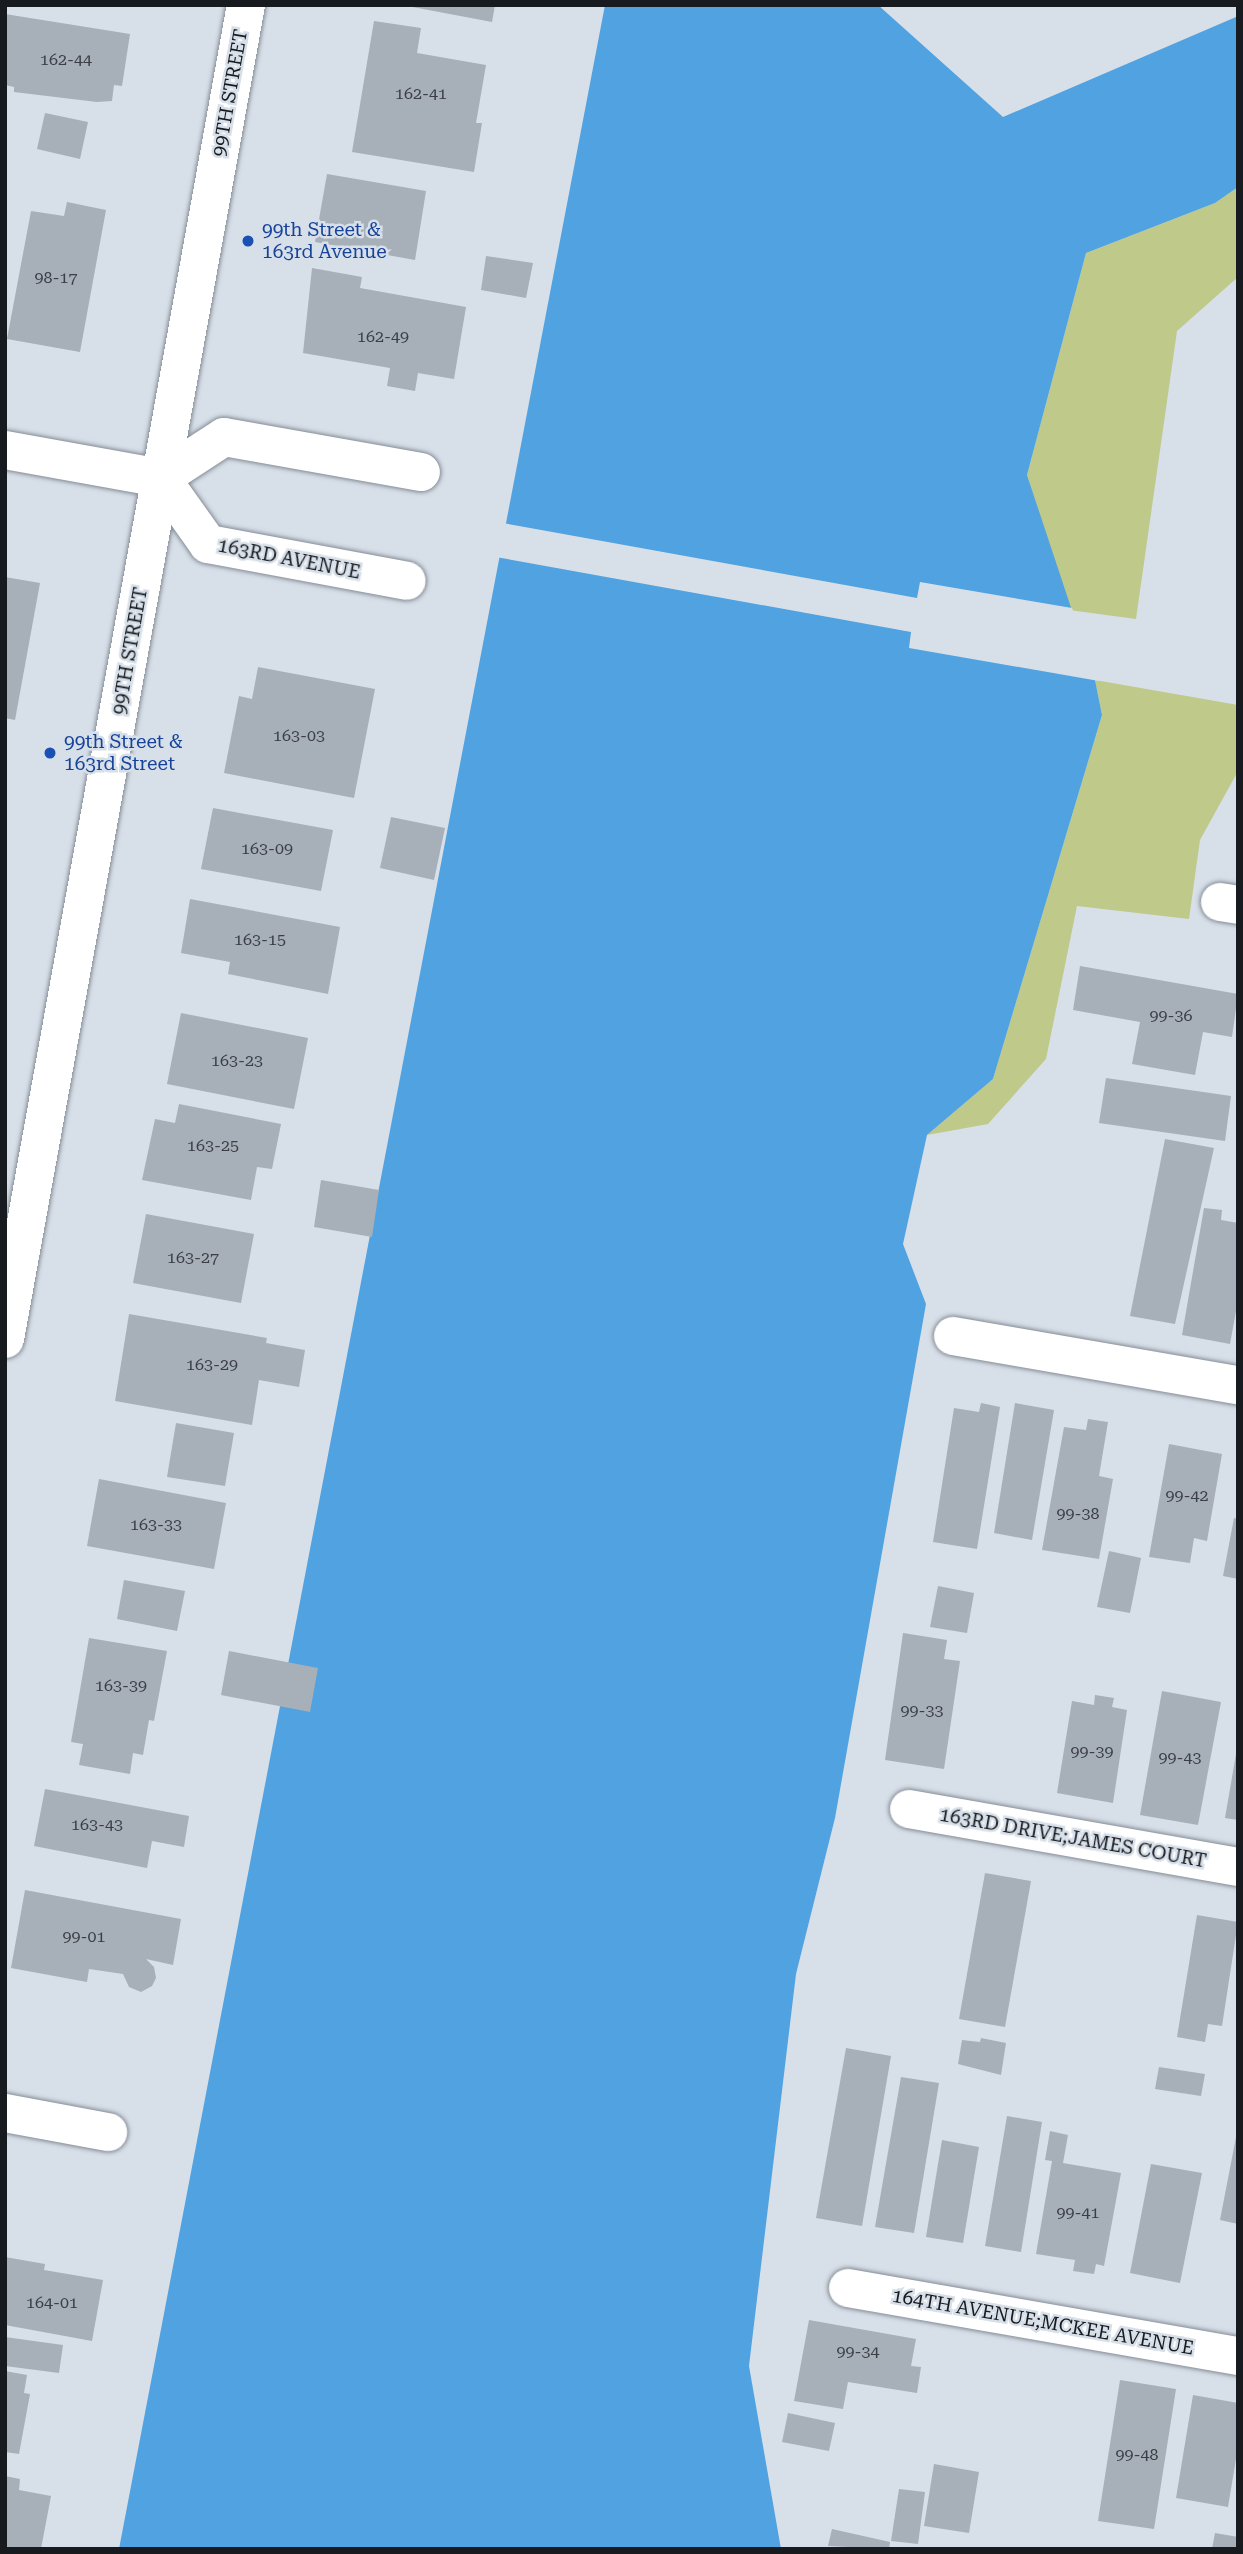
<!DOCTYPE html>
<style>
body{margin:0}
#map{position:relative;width:1243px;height:2554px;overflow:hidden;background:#d7dfe9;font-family:"Roboto Serif",serif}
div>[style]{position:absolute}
.green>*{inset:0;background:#bfc98a}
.water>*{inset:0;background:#50a2e0}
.pier>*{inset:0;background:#d7dfe9}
.building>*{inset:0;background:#a7afb9}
.roads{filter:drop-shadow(0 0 2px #858d96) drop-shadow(0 0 2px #858d96)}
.street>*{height:38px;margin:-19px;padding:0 19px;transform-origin:19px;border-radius:19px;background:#fff}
.dots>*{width:19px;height:19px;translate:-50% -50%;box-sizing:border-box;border:4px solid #d7dfe9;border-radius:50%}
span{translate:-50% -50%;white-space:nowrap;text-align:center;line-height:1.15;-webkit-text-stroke:5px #d7dfe9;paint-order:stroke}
.number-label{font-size:16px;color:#3b3f45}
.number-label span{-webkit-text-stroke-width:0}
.street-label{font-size:19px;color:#171a1e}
.transit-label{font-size:19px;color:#164399}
.left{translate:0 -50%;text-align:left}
.frame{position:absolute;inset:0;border:7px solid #171a1e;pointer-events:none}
</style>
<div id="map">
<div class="green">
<div style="clip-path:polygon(1238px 187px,1238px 277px,1177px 331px,1136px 619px,1069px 610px,1027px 475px,1086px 253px,1215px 203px)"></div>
<div style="clip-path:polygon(1095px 680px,1238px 705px,1237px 773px,1200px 840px,1189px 919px,1077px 906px,1046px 1059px,988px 1124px,927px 1135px,993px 1079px,1102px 715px)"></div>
</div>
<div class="water">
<div style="clip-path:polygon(605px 5px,878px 5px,1003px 117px,1236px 17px,1238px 187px,1215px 203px,1086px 253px,1027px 475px,1095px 680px,1102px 715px,993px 1079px,927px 1135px,903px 1244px,926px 1304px,835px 1818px,796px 1974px,749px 2366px,781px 2549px,119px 2549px)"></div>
</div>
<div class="pier">
<div style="clip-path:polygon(503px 523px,917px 598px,920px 582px,1072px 608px,1099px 681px,909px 648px,911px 632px,496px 557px)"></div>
</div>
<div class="building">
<div style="clip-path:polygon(402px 5px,495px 5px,492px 22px)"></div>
<div style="clip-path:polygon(5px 14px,130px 34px,122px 86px,114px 85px,112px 101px,97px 102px,14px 92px,14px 87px,5px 85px)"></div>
<div style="clip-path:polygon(374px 21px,421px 28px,417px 53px,486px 65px,476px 123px,482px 123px,474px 172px,352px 152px)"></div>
<div style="clip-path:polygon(45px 113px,88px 122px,80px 159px,37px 149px)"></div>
<div style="clip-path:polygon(327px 174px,426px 191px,415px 260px,315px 242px)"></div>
<div style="clip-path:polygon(67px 202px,106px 210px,80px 352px,7px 339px,31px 211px,64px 216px)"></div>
<div style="clip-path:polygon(486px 256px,533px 263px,526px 298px,481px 290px)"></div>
<div style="clip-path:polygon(312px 268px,362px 277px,360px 288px,466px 307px,454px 379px,418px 373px,415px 391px,387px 386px,390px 368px,303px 353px)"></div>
<div style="clip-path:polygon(5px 577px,40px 583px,15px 720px,5px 718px)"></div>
<div style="clip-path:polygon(258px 667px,375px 689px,354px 798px,224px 773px,239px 696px,252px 699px)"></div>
<div style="clip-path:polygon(213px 808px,333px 830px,321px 891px,201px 869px)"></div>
<div style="clip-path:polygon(391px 817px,445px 828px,434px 880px,380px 868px)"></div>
<div style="clip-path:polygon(190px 899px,340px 927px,328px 994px,228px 974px,230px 962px,181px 953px)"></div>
<div style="clip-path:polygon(1080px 966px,1238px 994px,1232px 1037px,1203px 1032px,1195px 1075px,1132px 1064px,1140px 1022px,1073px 1010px)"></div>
<div style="clip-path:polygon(181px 1013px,308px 1038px,294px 1109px,167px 1084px)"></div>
<div style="clip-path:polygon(1106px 1078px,1231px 1096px,1225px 1141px,1099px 1123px)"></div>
<div style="clip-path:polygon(179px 1104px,281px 1124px,272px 1169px,257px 1167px,251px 1200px,142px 1180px,155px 1119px,175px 1123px)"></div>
<div style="clip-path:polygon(1165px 1139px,1214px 1148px,1175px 1324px,1130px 1316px)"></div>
<div style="clip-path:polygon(321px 1180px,379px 1190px,372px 1237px,314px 1227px)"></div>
<div style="clip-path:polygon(1204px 1208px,1222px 1210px,1221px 1220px,1238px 1223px,1238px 1300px,1230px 1344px,1182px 1335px)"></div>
<div style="clip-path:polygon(146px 1214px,254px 1234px,241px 1303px,133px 1283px)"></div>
<div style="clip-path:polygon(129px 1314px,267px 1338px,266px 1343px,305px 1350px,299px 1387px,259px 1380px,252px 1425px,115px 1401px)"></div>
<div style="clip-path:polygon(981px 1403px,1000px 1407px,977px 1549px,933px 1542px,954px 1408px,979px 1412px)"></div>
<div style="clip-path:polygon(1015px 1403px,1054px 1410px,1032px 1540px,994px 1533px)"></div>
<div style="clip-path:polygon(1088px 1419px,1108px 1422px,1099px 1476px,1113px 1479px,1099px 1559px,1042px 1550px,1064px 1427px,1086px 1430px)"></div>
<div style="clip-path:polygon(176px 1423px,234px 1433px,225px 1486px,167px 1477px)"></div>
<div style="clip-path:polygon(1169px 1444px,1222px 1454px,1207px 1541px,1194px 1538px,1190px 1563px,1149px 1557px)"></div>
<div style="clip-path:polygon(99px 1479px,226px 1503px,214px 1569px,87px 1546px)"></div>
<div style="clip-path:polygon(1234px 1518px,1238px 1519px,1238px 1579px,1223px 1576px)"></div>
<div style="clip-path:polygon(1109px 1551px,1141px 1558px,1130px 1613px,1097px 1607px)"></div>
<div style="clip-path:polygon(124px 1580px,185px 1591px,177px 1631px,117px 1619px)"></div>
<div style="clip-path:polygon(938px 1586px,974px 1593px,967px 1633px,930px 1627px)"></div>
<div style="clip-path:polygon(903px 1633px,947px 1640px,944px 1659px,960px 1661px,944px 1769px,885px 1760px)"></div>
<div style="clip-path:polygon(89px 1638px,167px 1651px,154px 1721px,149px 1720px,143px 1755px,133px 1753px,130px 1774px,79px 1765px,83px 1744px,71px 1742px)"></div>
<div style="clip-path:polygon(229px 1651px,318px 1668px,310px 1712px,221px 1695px)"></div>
<div style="clip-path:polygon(1162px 1691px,1221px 1702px,1198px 1825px,1140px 1815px)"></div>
<div style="clip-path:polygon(1095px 1695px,1114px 1698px,1112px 1707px,1127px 1710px,1113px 1803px,1057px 1793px,1072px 1701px,1094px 1705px)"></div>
<div style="clip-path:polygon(1236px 1754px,1238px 1754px,1238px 1820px,1225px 1818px)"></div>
<div style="clip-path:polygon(45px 1789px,189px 1816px,184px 1847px,152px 1841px,147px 1868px,34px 1846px)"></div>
<div style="clip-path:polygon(985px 1873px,1031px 1881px,1005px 2027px,959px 2019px)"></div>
<div style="clip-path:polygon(25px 1890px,181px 1919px,173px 1965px,146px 1959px,154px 1967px,156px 1978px,152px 1986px,141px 1992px,129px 1987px,123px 1974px,89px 1969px,87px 1982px,11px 1968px)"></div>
<div style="clip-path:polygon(1197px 1915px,1238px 1922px,1222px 2026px,1208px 2024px,1205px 2042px,1177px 2037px)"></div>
<div style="clip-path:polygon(981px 2038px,1006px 2043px,1001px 2075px,958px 2064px,962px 2040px,980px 2042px)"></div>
<div style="clip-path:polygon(846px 2048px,891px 2056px,862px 2226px,816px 2218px)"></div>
<div style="clip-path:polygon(1159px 2067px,1205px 2074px,1201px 2096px,1155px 2089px)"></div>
<div style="clip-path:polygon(901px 2077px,939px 2083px,914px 2233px,875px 2227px)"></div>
<div style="clip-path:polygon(1007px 2116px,1042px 2122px,1021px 2252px,985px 2246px)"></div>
<div style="clip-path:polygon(1050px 2131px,1068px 2135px,1063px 2163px,1121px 2173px,1104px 2266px,1096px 2264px,1094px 2274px,1073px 2271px,1075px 2260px,1036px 2254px,1052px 2161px,1045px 2160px)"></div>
<div style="clip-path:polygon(1236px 2137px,1238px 2137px,1238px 2224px,1220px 2220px)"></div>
<div style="clip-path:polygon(942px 2140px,979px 2147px,963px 2243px,926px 2237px)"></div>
<div style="clip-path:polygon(1151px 2164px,1202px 2173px,1180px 2283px,1130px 2273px)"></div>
<div style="clip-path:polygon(5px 2257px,45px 2264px,44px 2270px,103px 2280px,92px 2341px,5px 2325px)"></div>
<div style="clip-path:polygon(809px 2320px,916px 2339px,911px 2366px,921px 2367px,917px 2393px,848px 2382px,843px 2409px,794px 2401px)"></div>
<div style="clip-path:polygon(5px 2337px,63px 2345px,59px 2373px,5px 2366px)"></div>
<div style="clip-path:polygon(5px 2371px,27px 2375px,24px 2393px,30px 2394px,19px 2454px,5px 2452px)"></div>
<div style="clip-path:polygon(1120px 2380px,1176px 2389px,1154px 2529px,1098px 2521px)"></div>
<div style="clip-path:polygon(1193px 2395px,1238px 2403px,1238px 2447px,1228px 2507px,1176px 2498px)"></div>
<div style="clip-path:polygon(788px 2413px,835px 2423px,829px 2451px,782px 2442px)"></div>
<div style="clip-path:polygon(934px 2464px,979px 2472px,969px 2533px,924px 2526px)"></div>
<div style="clip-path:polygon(5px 2476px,20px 2479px,19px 2490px,51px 2496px,41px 2549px,5px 2548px)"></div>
<div style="clip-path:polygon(899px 2489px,925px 2492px,918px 2544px,891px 2541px)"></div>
<div style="clip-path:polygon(832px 2529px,890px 2542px,889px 2549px,828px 2546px)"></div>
<div style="clip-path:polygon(1215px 2533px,1238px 2537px,1238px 2549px,1212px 2549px)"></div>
</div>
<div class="roads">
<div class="street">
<div style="left:5px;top:450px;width:158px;rotate:10.2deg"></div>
<div style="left:161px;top:478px;width:75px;rotate:-33.1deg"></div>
<div style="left:224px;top:437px;width:200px;rotate:10.1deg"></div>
<div style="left:161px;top:478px;width:81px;rotate:54.5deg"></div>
<div style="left:208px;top:544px;width:202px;rotate:10.5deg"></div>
<div style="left:1220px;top:902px;width:18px;rotate:9deg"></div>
<div style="left:953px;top:1336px;width:289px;rotate:9.8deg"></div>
<div style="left:5px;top:1339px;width:1356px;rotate:-79.76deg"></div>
<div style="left:909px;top:1809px;width:334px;rotate:10deg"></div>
<div style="left:5px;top:2113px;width:105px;rotate:10.5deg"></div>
<div style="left:848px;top:2288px;width:396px;rotate:9.9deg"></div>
</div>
</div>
<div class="dots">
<div style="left:248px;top:241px;background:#1a4fb4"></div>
<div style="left:50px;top:753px;background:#1a4fb4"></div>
</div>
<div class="number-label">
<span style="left:66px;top:60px">162-44</span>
<span style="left:421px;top:94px">162-41</span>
<span style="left:56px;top:278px">98-17</span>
<span style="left:383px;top:337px">162-49</span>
<span style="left:299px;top:736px">163-03</span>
<span style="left:267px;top:849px">163-09</span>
<span style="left:260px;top:940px">163-15</span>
<span style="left:1171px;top:1016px">99-36</span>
<span style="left:237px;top:1061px">163-23</span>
<span style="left:213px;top:1146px">163-25</span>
<span style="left:193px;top:1258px">163-27</span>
<span style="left:212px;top:1365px">163-29</span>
<span style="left:1187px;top:1496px">99-42</span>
<span style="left:1078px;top:1514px">99-38</span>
<span style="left:156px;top:1525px">163-33</span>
<span style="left:121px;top:1686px">163-39</span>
<span style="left:922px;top:1711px">99-33</span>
<span style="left:1092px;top:1752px">99-39</span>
<span style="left:1180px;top:1758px">99-43</span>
<span style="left:97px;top:1825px">163-43</span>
<span style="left:84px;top:1937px">99-01</span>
<span style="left:1078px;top:2213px">99-41</span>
<span style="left:52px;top:2303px">164-01</span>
<span style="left:858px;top:2352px">99-34</span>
<span style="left:1137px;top:2455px">99-48</span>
</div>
<div class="street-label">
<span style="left:230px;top:93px;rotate:-80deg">99TH STREET</span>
<span style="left:289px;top:559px;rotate:11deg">163RD AVENUE</span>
<span style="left:130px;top:651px;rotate:-80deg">99TH STREET</span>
<span style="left:1073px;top:1838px;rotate:10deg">163RD DRIVE;JAMES COURT</span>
<span style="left:1043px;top:2322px;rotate:10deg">164TH AVENUE;MCKEE AVENUE</span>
</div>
<div class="transit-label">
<span class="left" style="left:262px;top:241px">99th Street &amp;<br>163rd Avenue</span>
<span class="left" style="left:64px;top:753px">99th Street &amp;<br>163rd Street</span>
</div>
<div class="frame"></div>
</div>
